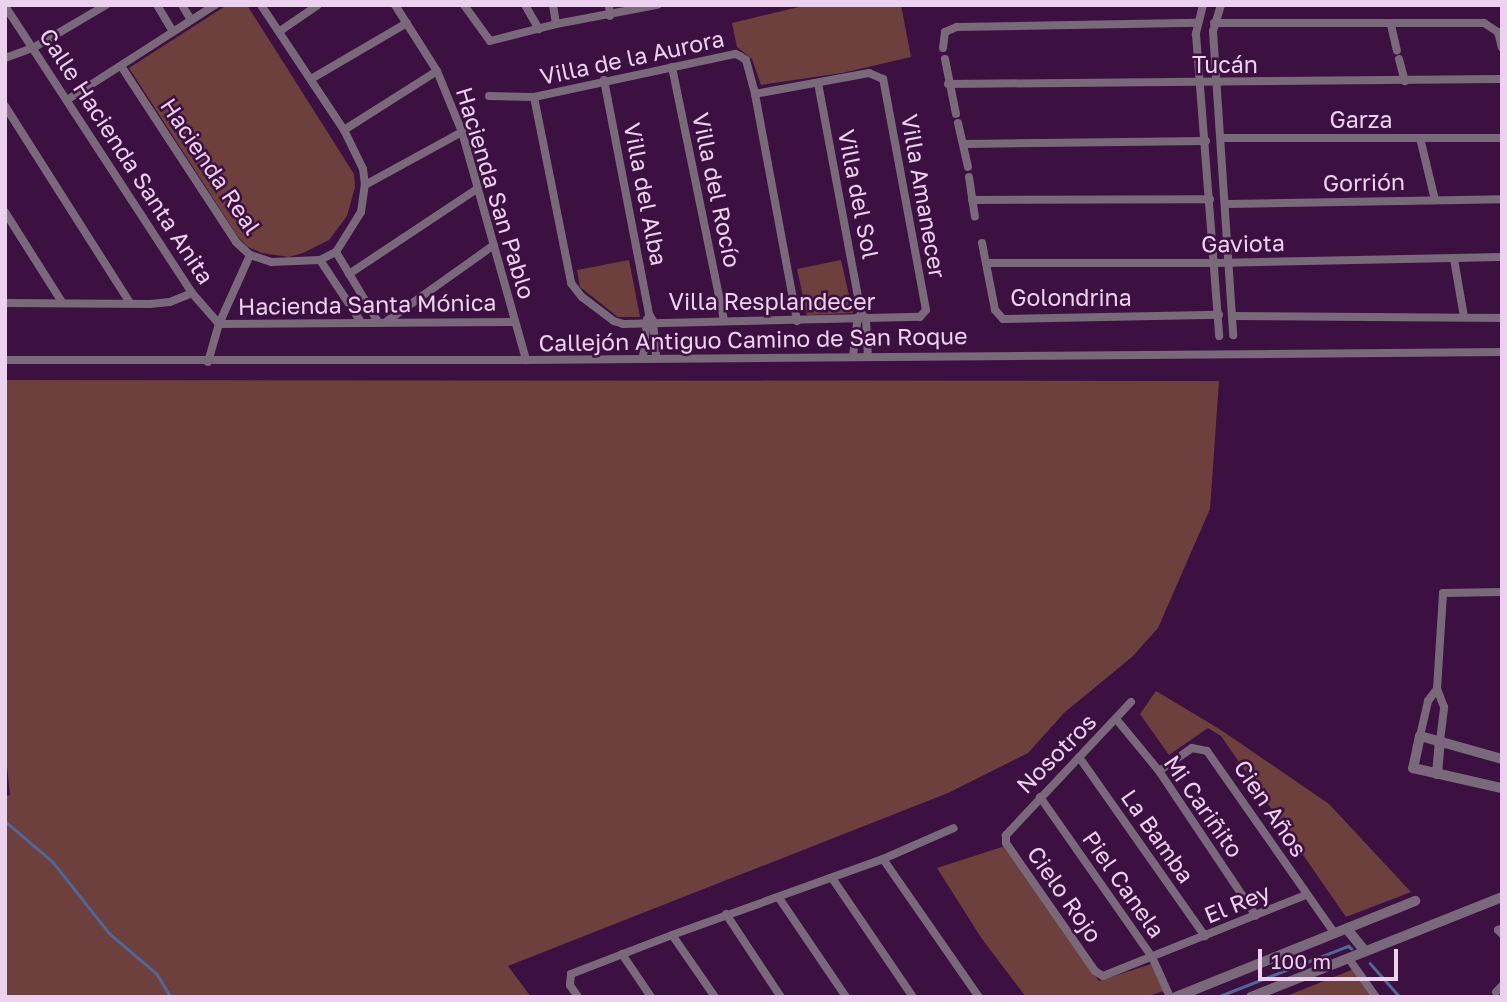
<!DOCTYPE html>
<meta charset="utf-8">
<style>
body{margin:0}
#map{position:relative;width:1507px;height:1002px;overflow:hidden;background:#3c1041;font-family:"Golos Text",sans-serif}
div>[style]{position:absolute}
.green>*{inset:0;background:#6d3f3d}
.stream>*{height:2.5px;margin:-1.25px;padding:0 1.25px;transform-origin:1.25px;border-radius:1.25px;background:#506897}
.minor>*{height:8px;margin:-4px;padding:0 4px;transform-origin:4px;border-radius:4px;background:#7a687b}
.tertiary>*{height:10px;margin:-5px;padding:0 5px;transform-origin:5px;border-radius:5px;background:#7a687b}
span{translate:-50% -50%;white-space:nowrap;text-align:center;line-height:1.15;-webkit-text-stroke:5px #3c1041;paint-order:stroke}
.street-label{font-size:23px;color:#edd2ef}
.frame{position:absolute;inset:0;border:7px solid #edd2ef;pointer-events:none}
.scale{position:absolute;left:1258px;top:949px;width:140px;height:32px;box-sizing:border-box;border:4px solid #edd2ef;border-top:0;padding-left:9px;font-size:21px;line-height:24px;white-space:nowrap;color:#edd2ef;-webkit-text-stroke:5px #3c1041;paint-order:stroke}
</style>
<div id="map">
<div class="green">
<div style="clip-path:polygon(227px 5px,247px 5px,354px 174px,355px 187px,347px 216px,329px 240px,303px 253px,289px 257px,262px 253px,248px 247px,238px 237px,129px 68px)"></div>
<div style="clip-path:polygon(807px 5px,901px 5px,911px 57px,842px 73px,761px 85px,752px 59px,737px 47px,732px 23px)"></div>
<div style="clip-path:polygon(629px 260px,640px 317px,618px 317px,580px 287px,577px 270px)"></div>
<div style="clip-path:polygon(841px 260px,853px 313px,807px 315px,797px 269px)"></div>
<div style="clip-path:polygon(5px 380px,1219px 381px,1210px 509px,1158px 628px,1132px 657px,1065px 712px,1028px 753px,948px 793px,508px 966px,531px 997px,5px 997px,5px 796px,10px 795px,5px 748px)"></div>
<div style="clip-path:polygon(1156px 691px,1221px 730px,1329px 804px,1411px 892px,1346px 917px,1221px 736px,1208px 728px,1169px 755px,1140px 714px)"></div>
<div style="clip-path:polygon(1005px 846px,1099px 981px,1151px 964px,1164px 991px,1145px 997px,1026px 997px,982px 939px,937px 868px)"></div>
<div style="clip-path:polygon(1354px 969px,1372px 995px,1284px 997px)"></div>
</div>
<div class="stream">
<div style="left:5px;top:821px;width:63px;rotate:40.5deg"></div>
<div style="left:53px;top:862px;width:90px;rotate:51.7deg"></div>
<div style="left:109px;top:933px;width:63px;rotate:40.5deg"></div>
<div style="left:157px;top:974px;width:27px;rotate:59deg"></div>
<div style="left:1370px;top:963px;width:45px;rotate:48.6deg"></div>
<div style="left:1217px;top:997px;width:141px;rotate:-21.3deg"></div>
<div style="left:1348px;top:946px;width:4px;rotate:34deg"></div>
</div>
<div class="minor">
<div style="left:157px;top:5px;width:31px;rotate:59deg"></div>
<div style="left:182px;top:5px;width:17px;rotate:59deg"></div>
<div style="left:395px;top:5px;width:78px;rotate:57.5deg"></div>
<div style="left:437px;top:71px;width:66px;rotate:67.7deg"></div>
<div style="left:462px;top:132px;width:237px;rotate:74.3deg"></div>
<div style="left:464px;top:5px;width:44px;rotate:54.2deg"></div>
<div style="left:490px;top:41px;width:68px;rotate:-14.4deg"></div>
<div style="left:525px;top:5px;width:28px;rotate:60deg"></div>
<div style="left:553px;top:5px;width:19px;rotate:81deg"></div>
<div style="left:556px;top:24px;width:103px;rotate:-10.7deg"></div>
<div style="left:609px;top:5px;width:11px;rotate:85deg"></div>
<div style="left:1203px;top:5px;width:30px;rotate:104deg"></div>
<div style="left:1196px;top:34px;width:303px;rotate:85.6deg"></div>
<div style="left:1221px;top:5px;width:27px;rotate:107deg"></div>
<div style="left:1213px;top:31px;width:305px;rotate:86.2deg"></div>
<div style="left:5px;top:6px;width:343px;rotate:56.9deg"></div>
<div style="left:192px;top:293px;width:41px;rotate:48.9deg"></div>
<div style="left:219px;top:324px;width:295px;rotate:-0.4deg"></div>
<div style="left:1214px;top:23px;width:270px"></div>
<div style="left:1484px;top:23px;width:17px;rotate:33deg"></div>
<div style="left:1498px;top:32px;width:16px;rotate:76deg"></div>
<div style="left:1391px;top:25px;width:26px;rotate:77deg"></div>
<div style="left:280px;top:31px;width:46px;rotate:-34.4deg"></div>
<div style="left:943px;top:48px;width:16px;rotate:-83deg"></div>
<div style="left:945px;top:32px;width:13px;rotate:-23deg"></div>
<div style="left:957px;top:27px;width:240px;rotate:-1deg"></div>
<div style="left:5px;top:58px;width:30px;rotate:-20deg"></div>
<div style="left:33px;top:48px;width:85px;rotate:-30.5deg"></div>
<div style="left:945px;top:59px;width:56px;rotate:78.7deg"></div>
<div style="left:1399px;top:59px;width:23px;rotate:75deg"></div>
<div style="left:121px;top:66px;width:210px;rotate:56.8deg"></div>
<div style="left:236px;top:242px;width:19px;rotate:43deg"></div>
<div style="left:250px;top:255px;width:23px;rotate:18deg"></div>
<div style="left:272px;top:262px;width:48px;rotate:-2.4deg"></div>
<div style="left:320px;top:260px;width:18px;rotate:-27deg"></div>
<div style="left:336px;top:252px;width:47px;rotate:-58deg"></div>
<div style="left:361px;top:212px;width:27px;rotate:-82deg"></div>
<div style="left:365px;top:185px;width:16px;rotate:-97deg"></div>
<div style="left:363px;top:169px;width:43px;rotate:-116deg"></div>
<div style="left:344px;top:130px;width:150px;rotate:-123.6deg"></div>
<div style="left:672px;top:67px;width:259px;rotate:78.4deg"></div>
<div style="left:311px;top:79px;width:111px;rotate:-30.3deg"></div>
<div style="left:604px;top:80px;width:238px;rotate:79.1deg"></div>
<div style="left:649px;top:314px;width:8px;rotate:60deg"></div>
<div style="left:653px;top:321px;width:36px;rotate:85deg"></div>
<div style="left:818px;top:83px;width:233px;rotate:79.4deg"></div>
<div style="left:861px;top:312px;width:9px;rotate:58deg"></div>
<div style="left:866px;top:320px;width:36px;rotate:87deg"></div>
<div style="left:948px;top:84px;width:554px;rotate:-0.52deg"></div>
<div style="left:489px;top:96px;width:45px;rotate:1.3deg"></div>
<div style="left:534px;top:97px;width:206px;rotate:-12.1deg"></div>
<div style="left:735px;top:54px;width:5px;rotate:22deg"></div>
<div style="left:740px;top:56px;width:7px;rotate:34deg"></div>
<div style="left:746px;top:60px;width:35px;rotate:75deg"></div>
<div style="left:755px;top:94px;width:231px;rotate:79.5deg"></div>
<div style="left:534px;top:97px;width:190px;rotate:78.7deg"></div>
<div style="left:571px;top:283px;width:18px;rotate:52deg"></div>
<div style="left:582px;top:297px;width:40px;rotate:37deg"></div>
<div style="left:614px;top:321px;width:9px;rotate:18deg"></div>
<div style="left:623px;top:324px;width:297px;rotate:-1.4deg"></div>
<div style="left:920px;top:317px;width:9px;rotate:-49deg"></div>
<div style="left:926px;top:310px;width:235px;rotate:-100.5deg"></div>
<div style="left:883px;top:79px;width:15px;rotate:-157deg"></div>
<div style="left:869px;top:73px;width:116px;rotate:169.6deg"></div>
<div style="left:67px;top:100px;width:176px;rotate:-32.7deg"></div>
<div style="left:5px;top:106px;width:233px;rotate:57.6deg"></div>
<div style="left:958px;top:123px;width:45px;rotate:77.2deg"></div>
<div style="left:344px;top:130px;width:110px;rotate:-32.4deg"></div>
<div style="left:1221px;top:138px;width:281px"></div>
<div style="left:1420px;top:138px;width:64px;rotate:76.4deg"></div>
<div style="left:964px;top:144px;width:242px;rotate:-0.7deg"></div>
<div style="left:969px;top:177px;width:40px;rotate:81.5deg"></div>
<div style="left:365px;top:185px;width:111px;rotate:-28.7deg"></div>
<div style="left:972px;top:200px;width:238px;rotate:-0.2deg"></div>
<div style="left:1227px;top:204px;width:275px;rotate:-1deg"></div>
<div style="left:5px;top:212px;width:107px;rotate:57.7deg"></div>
<div style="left:982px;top:243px;width:68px;rotate:79deg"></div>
<div style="left:995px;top:310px;width:12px;rotate:48deg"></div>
<div style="left:1003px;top:319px;width:216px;rotate:-1.1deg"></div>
<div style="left:336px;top:252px;width:82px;rotate:59deg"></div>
<div style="left:1454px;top:259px;width:59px;rotate:80.2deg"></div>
<div style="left:320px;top:260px;width:74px;rotate:56.5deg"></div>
<div style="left:986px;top:263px;width:229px"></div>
<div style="left:1215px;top:263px;width:287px;rotate:-1.2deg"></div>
<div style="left:349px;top:274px;width:154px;rotate:-33.6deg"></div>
<div style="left:5px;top:303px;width:145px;rotate:0.4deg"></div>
<div style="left:150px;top:304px;width:20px;rotate:-6deg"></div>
<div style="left:170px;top:302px;width:24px;rotate:-22deg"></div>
<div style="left:1233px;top:316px;width:269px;rotate:0.4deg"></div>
<div style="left:387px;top:321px;width:131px;rotate:-35.4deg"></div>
<div style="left:853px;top:356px;width:39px;rotate:-83deg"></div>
<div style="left:643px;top:357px;width:38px;rotate:-84deg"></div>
<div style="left:5px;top:360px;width:521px"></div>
<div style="left:526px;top:360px;width:976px;rotate:-0.47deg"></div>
<div style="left:208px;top:362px;width:40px;rotate:-74deg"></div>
<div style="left:219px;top:324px;width:76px;rotate:-65.8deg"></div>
<div style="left:1131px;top:702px;width:183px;rotate:133.2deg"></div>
<div style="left:1006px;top:835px;width:8px;rotate:90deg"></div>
<div style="left:1006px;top:843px;width:156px;rotate:55.2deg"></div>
<div style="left:1095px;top:971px;width:9px;rotate:32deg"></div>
<div style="left:1103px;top:976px;width:219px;rotate:-21.8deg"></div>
<div style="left:1117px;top:720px;width:66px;rotate:50.5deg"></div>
<div style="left:1159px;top:771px;width:174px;rotate:56.2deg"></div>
<div style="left:1420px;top:736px;width:36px;rotate:-77deg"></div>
<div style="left:1428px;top:701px;width:15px;rotate:-53deg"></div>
<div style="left:1440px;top:741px;width:34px;rotate:-83deg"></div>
<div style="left:1444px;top:707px;width:19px;rotate:-111deg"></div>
<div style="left:1437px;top:689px;width:96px;rotate:-86.4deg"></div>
<div style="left:1443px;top:593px;width:59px;rotate:-1deg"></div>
<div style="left:1079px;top:757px;width:219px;rotate:54.9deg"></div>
<div style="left:1159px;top:771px;width:40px;rotate:-34.9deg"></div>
<div style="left:1192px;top:748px;width:15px;rotate:11deg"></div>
<div style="left:1207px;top:751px;width:223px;rotate:55deg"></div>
<div style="left:1040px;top:797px;width:195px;rotate:55deg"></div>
<div style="left:1152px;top:957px;width:44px;rotate:65.8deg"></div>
<div style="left:883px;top:859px;width:168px;rotate:55.2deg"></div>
<div style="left:832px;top:878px;width:144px;rotate:55.8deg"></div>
<div style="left:779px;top:898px;width:120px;rotate:55.9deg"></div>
<div style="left:726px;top:914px;width:100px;rotate:56.5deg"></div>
<div style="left:1502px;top:929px;width:4px;rotate:166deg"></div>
<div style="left:1498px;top:930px;width:6px;rotate:45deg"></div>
<div style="left:622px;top:954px;width:52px;rotate:56deg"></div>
<div style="left:1349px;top:959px;width:47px;rotate:54.6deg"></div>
<div style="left:1496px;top:992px;width:8px;rotate:-45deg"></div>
<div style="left:578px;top:997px;width:14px;rotate:-124deg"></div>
<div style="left:570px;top:985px;width:11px;rotate:-85deg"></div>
<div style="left:571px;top:974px;width:108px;rotate:-21.1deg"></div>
<div style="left:715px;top:997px;width:75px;rotate:-124.7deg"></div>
<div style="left:672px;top:935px;width:224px;rotate:-19.8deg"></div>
<div style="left:883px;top:859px;width:77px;rotate:-23.6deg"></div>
</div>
<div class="tertiary">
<div style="left:1502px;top:759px;width:85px;rotate:-164.3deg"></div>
<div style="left:1420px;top:736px;width:33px;rotate:102deg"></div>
<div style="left:1413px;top:768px;width:91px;rotate:12.7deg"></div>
<div style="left:1437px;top:774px;width:33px;rotate:-85deg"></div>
<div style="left:1347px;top:929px;width:28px;rotate:51deg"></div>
<div style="left:1176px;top:997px;width:258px;rotate:-21.9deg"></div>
<div style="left:1251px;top:997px;width:270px;rotate:-21.7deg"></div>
</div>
<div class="street-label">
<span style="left:632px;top:57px;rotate:-12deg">Villa de la Aurora</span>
<span style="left:1225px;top:64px">Tucán</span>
<span style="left:1361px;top:119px">Garza</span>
<span style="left:127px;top:156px;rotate:57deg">Calle Hacienda Santa Anita</span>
<span style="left:211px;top:166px;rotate:56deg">Hacienda Real</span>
<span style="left:1364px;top:182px;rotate:-1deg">Gorrión</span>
<span style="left:717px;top:190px;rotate:78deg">Villa del Rocío</span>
<span style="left:496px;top:193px;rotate:73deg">Hacienda San Pablo</span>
<span style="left:646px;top:194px;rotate:79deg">Villa del Alba</span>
<span style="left:859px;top:194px;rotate:79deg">Villa del Sol</span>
<span style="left:924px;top:196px;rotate:80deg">Villa Amanecer</span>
<span style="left:1243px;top:243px;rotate:-1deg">Gaviota</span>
<span style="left:1071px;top:297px">Golondrina</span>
<span style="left:772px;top:301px">Villa Resplandecer</span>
<span style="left:367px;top:304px;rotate:-1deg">Hacienda Santa Mónica</span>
<span style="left:753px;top:339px;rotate:-1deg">Callejón Antiguo Camino de San Roque</span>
<span style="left:1056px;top:753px;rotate:-45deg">Nosotros</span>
<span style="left:1204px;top:806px;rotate:55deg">Mi Cariñito</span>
<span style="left:1271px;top:808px;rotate:56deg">Cien Años</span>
<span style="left:1158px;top:836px;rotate:55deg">La Bamba</span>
<span style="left:1124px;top:884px;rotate:55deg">Piel Canela</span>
<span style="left:1065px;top:894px;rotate:55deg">Cielo Rojo</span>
<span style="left:1237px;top:903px;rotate:-22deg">El Rey</span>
</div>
<div class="frame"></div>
<div class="scale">100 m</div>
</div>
